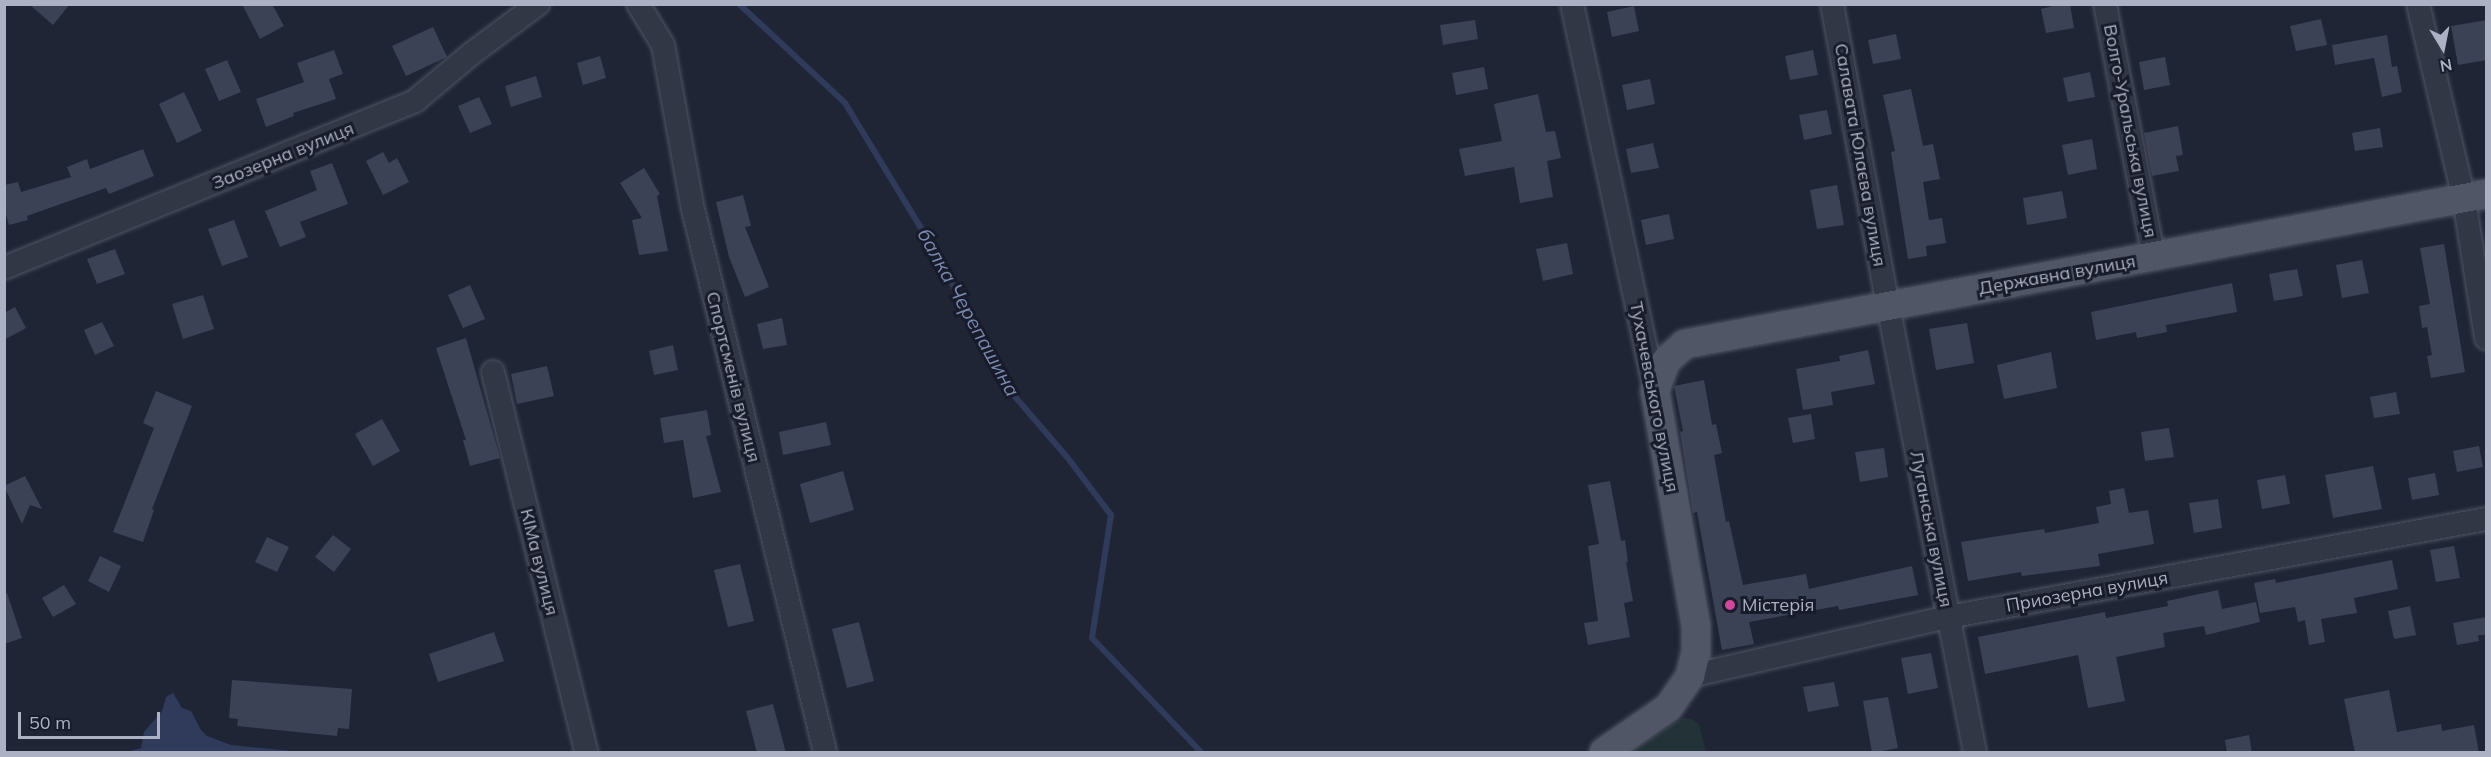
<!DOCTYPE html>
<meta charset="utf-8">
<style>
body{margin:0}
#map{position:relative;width:2491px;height:757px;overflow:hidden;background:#1f2535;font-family:Mulish,sans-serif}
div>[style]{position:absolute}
.green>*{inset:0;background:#223237}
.water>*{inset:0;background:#303b5b}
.stream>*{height:6px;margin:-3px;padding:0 3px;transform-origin:3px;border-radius:3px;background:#303b5b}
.building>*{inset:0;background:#3b4256}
.roads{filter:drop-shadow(0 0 2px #505464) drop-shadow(0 0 2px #505464)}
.minor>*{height:22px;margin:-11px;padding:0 11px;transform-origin:11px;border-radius:11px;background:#323746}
.major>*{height:28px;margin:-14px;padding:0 14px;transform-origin:14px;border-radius:14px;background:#505666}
.dots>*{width:16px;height:16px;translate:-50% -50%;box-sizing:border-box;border:3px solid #181c2a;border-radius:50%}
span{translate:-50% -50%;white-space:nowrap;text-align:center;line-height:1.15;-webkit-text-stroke:6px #181c2a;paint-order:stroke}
.street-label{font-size:18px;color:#acb1c3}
.poi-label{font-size:18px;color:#acb1c3}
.left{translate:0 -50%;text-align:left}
.water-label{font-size:20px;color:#7b89b1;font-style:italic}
.frame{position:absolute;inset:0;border:6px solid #acb1c3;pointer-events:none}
.north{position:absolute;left:2413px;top:18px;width:60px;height:60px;-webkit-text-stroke:4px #181c2a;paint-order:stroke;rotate:170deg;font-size:16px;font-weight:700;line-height:24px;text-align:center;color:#acb1c3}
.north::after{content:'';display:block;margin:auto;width:21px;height:27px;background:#acb1c3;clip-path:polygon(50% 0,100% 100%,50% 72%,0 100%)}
.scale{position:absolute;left:18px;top:712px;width:142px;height:27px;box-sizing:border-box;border:3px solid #acb1c3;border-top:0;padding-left:8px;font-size:18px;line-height:21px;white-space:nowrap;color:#acb1c3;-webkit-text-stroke:4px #181c2a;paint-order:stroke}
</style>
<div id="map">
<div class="green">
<div style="clip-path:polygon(1683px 718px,1692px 719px,1699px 724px,1706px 752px,1628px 752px)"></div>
</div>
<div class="water">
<div style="clip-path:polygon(173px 693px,182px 708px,191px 711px,201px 730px,207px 736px,231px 745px,301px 752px,127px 752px,141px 748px,144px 732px,162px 711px,166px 697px)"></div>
</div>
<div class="stream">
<div style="left:739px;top:4px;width:145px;rotate:43deg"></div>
<div style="left:845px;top:103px;width:173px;rotate:58.7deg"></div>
<div style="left:935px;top:251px;width:151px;rotate:62.4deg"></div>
<div style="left:1005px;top:385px;width:95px;rotate:49.3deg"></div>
<div style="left:1067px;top:457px;width:73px;rotate:52.8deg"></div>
<div style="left:1111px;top:515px;width:124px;rotate:98.8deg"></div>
<div style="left:1092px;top:638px;width:158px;rotate:46.3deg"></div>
</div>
<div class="building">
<div style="clip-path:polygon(29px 4px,70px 4px,53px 25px)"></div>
<div style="clip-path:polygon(242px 4px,272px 4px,284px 26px,260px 39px)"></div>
<div style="clip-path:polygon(2061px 4px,2070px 4px,2074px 28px,2046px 33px,2041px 9px)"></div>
<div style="clip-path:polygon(1634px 6px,1639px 31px,1612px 37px,1607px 12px)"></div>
<div style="clip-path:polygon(2321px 19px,2327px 45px,2296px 51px,2290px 26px)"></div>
<div style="clip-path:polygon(1475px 20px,1478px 39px,1443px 45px,1440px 25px)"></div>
<div style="clip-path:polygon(2487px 20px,2487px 60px,2458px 65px,2451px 26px)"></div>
<div style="clip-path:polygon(433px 27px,447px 57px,406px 76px,392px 46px)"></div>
<div style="clip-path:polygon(1896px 34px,1901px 59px,1873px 64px,1868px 40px)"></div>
<div style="clip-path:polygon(2387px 35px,2392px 67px,2397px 66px,2402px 92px,2382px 97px,2374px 58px,2335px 65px,2332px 45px)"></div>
<div style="clip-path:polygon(334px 50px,343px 74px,329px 79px,336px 99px,293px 113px,294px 116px,266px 127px,256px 99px,304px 82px,297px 63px)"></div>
<div style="clip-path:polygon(1813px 50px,1818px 75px,1790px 80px,1785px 56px)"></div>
<div style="clip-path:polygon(600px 56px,606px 78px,583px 85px,577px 63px)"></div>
<div style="clip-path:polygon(2165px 57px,2170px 85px,2144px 90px,2139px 62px)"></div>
<div style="clip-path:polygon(227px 60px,241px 92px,219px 101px,205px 69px)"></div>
<div style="clip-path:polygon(1484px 67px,1488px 89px,1456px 95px,1452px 73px)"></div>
<div style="clip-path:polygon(2090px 72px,2095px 97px,2068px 102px,2063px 78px)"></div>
<div style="clip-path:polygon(536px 76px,542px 97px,511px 107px,505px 86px)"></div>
<div style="clip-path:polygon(1650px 79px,1655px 104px,1627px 110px,1622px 85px)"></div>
<div style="clip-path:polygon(1911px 89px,1923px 146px,1933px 144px,1940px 179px,1923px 182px,1929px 220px,1942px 218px,1946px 243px,1926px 246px,1927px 256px,1908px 259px,1891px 152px,1895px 151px,1883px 95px)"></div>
<div style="clip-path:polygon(184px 92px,202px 131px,177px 143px,159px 104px)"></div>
<div style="clip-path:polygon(1538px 94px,1546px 132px,1555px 131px,1561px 158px,1547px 161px,1553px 197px,1520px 203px,1514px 167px,1465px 176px,1459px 149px,1502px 141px,1494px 104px)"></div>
<div style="clip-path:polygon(479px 97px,492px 124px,470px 133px,458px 106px)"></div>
<div style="clip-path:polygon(1827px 110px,1832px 134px,1804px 140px,1799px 115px)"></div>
<div style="clip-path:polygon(2178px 126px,2183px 155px,2176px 156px,2179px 171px,2152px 176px,2144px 133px)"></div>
<div style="clip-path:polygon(2380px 128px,2383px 147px,2355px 151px,2352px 133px)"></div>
<div style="clip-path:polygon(2092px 139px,2097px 169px,2068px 175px,2062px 145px)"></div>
<div style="clip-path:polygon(1653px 143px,1659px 168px,1631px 173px,1626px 149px)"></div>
<div style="clip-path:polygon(143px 149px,154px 176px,109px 194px,106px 188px,27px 216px,28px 220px,9px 225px,4px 208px,4px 185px,18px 182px,21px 192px,71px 177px,67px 167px,87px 159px,90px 169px)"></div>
<div style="clip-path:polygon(383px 152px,389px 163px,397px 158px,409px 182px,383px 195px,366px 161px)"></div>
<div style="clip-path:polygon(332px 163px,348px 204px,300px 222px,306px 237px,280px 247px,265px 211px,317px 190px,310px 171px)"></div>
<div style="clip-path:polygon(644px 168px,660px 194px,657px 196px,668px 251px,639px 255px,632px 220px,642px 218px,620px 183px)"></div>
<div style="clip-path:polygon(1837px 185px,1844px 225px,1817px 229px,1810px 190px)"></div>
<div style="clip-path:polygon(2062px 191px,2067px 218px,2027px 225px,2023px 198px)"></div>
<div style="clip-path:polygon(743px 195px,751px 226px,745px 227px,769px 287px,745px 297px,729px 257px,716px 202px)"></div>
<div style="clip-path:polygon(1669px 214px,1674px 239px,1646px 245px,1641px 220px)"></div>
<div style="clip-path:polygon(234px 220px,248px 257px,222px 266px,208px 229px)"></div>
<div style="clip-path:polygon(1567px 243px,1573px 274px,1543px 281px,1536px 249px)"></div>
<div style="clip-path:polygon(2444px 244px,2465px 372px,2431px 378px,2427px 356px,2432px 355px,2427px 327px,2422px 328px,2419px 306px,2430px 304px,2420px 248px)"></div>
<div style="clip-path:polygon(115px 249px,125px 274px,97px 284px,87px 259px)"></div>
<div style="clip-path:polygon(2362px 260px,2369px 293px,2342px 298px,2336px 265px)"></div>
<div style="clip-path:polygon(2297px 269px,2303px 296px,2274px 301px,2269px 274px)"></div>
<div style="clip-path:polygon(2232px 283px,2237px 312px,2166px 325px,2167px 332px,2137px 338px,2136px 332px,2096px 340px,2091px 312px)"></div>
<div style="clip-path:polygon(470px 285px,485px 319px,463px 328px,448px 295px)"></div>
<div style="clip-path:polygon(203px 295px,214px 329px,183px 339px,172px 304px)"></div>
<div style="clip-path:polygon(15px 307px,26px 328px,4px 340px,4px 313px)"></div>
<div style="clip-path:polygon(782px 318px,787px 345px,763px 349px,757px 324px)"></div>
<div style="clip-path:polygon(102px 322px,114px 346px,95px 355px,84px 330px)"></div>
<div style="clip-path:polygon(1967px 323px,1974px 363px,1936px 370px,1929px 329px)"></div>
<div style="clip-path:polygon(466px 338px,500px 458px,470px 466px,463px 440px,466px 440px,436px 348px)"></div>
<div style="clip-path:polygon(673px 345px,678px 370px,654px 375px,649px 351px)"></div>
<div style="clip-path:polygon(1868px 350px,1875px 384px,1831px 392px,1833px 405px,1803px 410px,1796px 369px,1840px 361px,1839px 356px)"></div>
<div style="clip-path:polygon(2051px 352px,2057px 388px,2004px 399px,1997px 365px)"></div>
<div style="clip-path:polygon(547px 366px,554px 396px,517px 404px,511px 374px)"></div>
<div style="clip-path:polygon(1704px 380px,1712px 425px,1716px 424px,1722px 453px,1714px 455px,1726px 522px,1729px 521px,1743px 585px,1806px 574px,1809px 589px,1912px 566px,1918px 595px,1839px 610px,1838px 606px,1749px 622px,1754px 644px,1722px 650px,1697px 512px,1693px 513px,1680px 432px,1683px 431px,1674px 386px)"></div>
<div style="clip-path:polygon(156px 391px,192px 406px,152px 509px,154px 510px,143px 542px,113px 532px,154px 428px,143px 423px)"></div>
<div style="clip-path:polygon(2396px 392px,2400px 414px,2374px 418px,2370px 397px)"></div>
<div style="clip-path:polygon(707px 410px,711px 435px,706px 436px,721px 492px,693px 498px,683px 440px,664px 443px,660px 418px)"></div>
<div style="clip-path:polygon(1811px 414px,1815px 439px,1793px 443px,1788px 418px)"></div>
<div style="clip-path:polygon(382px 419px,400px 451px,373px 466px,355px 434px)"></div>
<div style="clip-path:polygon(826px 422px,831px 445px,783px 455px,779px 432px)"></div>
<div style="clip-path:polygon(2169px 428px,2174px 457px,2145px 461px,2141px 432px)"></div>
<div style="clip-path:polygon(2479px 446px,2483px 467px,2457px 472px,2453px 451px)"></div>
<div style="clip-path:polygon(1884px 448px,1888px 477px,1860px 482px,1855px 452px)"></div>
<div style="clip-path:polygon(2373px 466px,2382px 509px,2333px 518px,2325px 475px)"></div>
<div style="clip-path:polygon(843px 471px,854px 510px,810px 523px,800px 484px)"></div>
<div style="clip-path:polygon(2435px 473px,2439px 495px,2412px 500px,2408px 478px)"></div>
<div style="clip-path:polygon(2285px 475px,2290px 504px,2262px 509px,2257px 480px)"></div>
<div style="clip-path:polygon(25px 476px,42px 509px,30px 505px,22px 524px,4px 486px)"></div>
<div style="clip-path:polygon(1610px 481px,1621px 541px,1625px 540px,1628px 562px,1626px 562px,1633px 601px,1624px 603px,1630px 637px,1588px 645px,1584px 623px,1598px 621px,1588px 546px,1599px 544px,1588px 485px)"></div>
<div style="clip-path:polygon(2124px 488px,2129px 513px,2148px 510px,2154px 544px,2098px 554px,2100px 566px,2022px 576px,2021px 572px,1968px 581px,1961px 542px,2044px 529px,2045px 533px,2099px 523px,2096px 507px,2111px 504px,2109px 491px)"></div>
<div style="clip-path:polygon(2218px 499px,2222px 528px,2194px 533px,2189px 503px)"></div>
<div style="clip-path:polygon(333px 535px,351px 549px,334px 572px,315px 557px)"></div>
<div style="clip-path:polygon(267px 537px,289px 547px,277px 572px,255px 562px)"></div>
<div style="clip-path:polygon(2454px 546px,2460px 578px,2436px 582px,2430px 550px)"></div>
<div style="clip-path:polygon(100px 556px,121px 566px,109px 592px,88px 581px)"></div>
<div style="clip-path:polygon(2392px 560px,2398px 589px,2354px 598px,2357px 613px,2321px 619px,2325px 642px,2309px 645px,2305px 620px,2298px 622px,2295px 607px,2260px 613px,2254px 583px,2275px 579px,2276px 583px)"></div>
<div style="clip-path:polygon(740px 564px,754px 621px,728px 627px,714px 570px)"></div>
<div style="clip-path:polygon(64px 585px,76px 604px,53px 617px,42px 598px)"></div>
<div style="clip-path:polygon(2218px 590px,2222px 609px,2256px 602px,2260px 622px,2206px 635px,2204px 626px,2163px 633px,2165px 647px,2116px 657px,2125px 701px,2088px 708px,2078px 655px,1985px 674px,1978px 637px,2105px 612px,2106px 618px,2168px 606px,2167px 601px)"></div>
<div style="clip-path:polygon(7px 593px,22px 638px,4px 644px,4px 594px)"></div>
<div style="clip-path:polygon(2410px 606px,2416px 635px,2394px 639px,2388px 611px)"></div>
<div style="clip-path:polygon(2487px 617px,2487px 635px,2478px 635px,2479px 641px,2457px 645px,2453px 623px)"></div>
<div style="clip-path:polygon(859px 622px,874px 681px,847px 688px,832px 629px)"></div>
<div style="clip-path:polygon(494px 632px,504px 661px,438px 682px,429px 654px)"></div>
<div style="clip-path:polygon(1931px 653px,1938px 688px,1908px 694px,1901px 658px)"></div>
<div style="clip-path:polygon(232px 680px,352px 689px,349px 729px,338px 728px,337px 736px,237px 726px,238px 719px,229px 718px)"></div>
<div style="clip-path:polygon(1834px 682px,1839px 706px,1808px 712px,1803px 687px)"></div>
<div style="clip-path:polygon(2389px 690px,2397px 732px,2441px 724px,2442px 731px,2474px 725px,2479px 753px,2355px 753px,2344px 699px)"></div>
<div style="clip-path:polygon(1888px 697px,1898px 748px,1872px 753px,1863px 701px)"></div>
<div style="clip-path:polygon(773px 704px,786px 753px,757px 753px,746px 711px)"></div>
<div style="clip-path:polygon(2249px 735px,2252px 753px,2227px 753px,2225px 740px)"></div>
</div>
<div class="roads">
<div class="minor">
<div style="left:638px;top:4px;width:48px;rotate:58.6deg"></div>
<div style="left:663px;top:45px;width:163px;rotate:79.7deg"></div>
<div style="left:692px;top:205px;width:563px;rotate:76.33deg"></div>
<div style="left:1572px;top:4px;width:396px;rotate:77.9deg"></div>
<div style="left:1832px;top:4px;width:306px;rotate:79.5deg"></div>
<div style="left:1888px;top:305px;width:455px;rotate:79deg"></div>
<div style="left:2105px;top:4px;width:259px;rotate:79.1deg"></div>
<div style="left:2418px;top:4px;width:200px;rotate:76.7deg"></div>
<div style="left:2464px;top:199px;width:141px;rotate:81deg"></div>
<div style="left:4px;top:268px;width:444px;rotate:-22.1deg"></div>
<div style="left:415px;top:101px;width:73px;rotate:-40deg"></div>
<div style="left:471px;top:54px;width:84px;rotate:-36.7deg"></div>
<div style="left:493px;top:372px;width:391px;rotate:76.2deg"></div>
<div style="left:1690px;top:676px;width:265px;rotate:-12.9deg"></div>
<div style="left:1948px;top:617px;width:547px;rotate:-10.32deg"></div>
</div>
<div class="major">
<div style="left:1604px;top:752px;width:78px;rotate:-34.5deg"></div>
<div style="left:1668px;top:708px;width:39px;rotate:-55deg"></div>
<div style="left:1690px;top:676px;width:25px;rotate:-76deg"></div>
<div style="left:1696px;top:652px;width:26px;rotate:-90deg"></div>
<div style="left:1696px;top:626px;width:239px;rotate:-99.9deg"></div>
<div style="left:1655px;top:391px;width:32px;rotate:-70deg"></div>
<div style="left:1666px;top:361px;width:25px;rotate:-42deg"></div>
<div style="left:1685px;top:344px;width:815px;rotate:-10.61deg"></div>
</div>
</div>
<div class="dots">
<div style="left:1730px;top:605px;background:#d1479c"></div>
</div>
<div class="street-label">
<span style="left:2130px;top:131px;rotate:79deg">Волго-Уральська вулиця</span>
<span style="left:1860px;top:155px;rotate:80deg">Салавата Юлаєва вулиця</span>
<span style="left:283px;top:156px;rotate:-22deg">Заозерна вулиця</span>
<span style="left:2057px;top:275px;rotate:-10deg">Державна вулиця</span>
<span style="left:733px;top:377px;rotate:76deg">Спортсменів вулиця</span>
<span style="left:1654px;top:397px;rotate:79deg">Тухачевського вулиця</span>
<span style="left:1931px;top:529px;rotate:79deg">Луганська вулиця</span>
<span style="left:539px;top:562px;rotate:76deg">КІМа вулиця</span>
<span style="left:2087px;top:592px;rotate:-10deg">Приозерна вулиця</span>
</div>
<div class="poi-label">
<span class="left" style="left:1742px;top:605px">Містерія</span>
</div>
<div class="water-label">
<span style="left:969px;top:312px;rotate:61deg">балка Черепашина</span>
</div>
<div class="frame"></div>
<div class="north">N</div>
<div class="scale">50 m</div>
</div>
